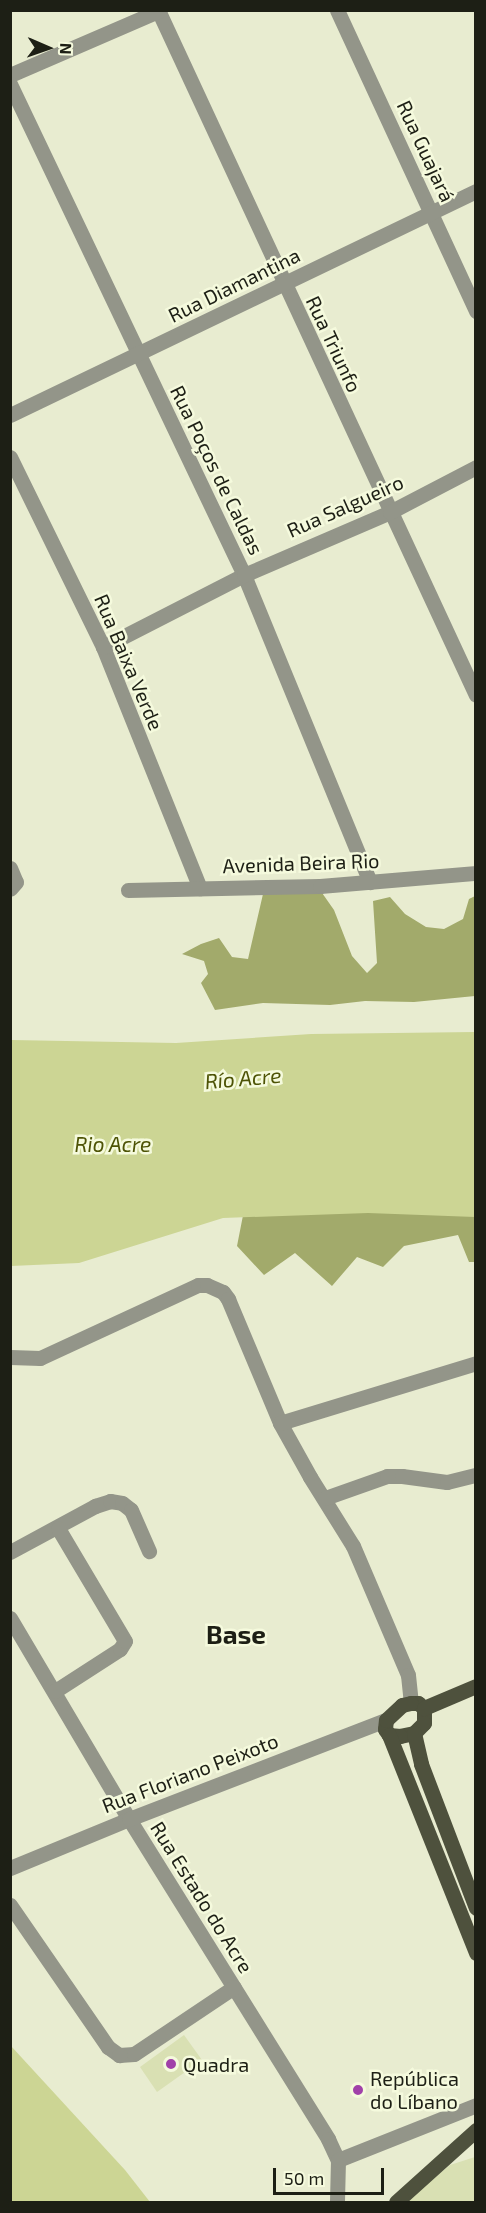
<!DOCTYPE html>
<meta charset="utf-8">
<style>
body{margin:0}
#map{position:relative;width:486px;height:2213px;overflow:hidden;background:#e8ecd0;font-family:"Exo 2",sans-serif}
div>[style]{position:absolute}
.green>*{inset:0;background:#d9e0b3}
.forest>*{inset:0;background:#a2aa6b}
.water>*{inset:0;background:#ccd594}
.minor>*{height:15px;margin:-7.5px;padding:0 7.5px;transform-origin:7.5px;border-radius:7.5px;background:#939589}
.major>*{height:15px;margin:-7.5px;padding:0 7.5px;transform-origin:7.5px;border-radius:7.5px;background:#4e513d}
.dots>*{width:16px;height:16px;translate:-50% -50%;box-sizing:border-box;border:3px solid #f5fadd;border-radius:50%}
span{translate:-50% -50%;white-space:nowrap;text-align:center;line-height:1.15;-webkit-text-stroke:5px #f5fadd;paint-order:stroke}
.street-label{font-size:20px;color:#1d1f15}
.poi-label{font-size:20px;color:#1d1f15}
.left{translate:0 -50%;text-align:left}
.water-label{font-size:21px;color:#4d5305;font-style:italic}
.district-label{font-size:26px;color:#1d1f15;font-weight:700}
.frame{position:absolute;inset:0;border:12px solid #1d1f15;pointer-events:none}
.north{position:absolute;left:18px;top:18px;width:60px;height:60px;-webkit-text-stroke:4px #f5fadd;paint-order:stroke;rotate:92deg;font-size:16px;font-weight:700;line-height:24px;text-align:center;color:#1d1f15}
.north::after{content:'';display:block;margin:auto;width:21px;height:27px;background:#1d1f15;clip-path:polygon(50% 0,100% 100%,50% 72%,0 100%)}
.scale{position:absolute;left:273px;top:2168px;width:111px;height:27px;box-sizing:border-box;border:3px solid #1d1f15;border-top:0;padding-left:8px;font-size:18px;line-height:21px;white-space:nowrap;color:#1d1f15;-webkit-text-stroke:4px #f5fadd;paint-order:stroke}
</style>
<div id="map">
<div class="green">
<div style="clip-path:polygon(184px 2035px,202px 2060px,157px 2092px,140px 2067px)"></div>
<div style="clip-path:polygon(475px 2157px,475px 2202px,405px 2202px,450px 2165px)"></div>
</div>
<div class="forest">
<div style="clip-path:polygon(320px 890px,334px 910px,352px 956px,367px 973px,377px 963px,373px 901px,390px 897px,405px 914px,426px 927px,444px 929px,463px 919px,469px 899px,475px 896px,475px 996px,414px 1002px,365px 1001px,330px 1005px,263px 1003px,215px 1010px,201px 983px,208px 974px,204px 961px,182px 954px,201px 944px,219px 938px,232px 957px,248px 959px,263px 894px)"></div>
<div style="clip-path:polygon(475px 1193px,475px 1262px,469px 1262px,458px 1235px,404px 1246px,383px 1267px,357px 1257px,332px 1286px,295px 1253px,264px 1275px,237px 1246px,247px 1195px)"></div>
</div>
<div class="water">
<div style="clip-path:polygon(475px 1032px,475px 1217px,368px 1213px,223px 1218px,79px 1263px,11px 1266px,11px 1040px,176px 1043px,311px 1034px)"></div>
<div style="clip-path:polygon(11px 2046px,125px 2170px,150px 2202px,11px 2202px)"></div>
</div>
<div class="minor">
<div style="left:158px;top:10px;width:755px;rotate:65.1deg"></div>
<div style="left:337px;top:10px;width:332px;rotate:65.2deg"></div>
<div style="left:10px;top:75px;width:163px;rotate:-23.4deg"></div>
<div style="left:10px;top:84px;width:544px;rotate:64.52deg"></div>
<div style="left:244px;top:575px;width:332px;rotate:67.7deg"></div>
<div style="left:10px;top:415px;width:517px;rotate:-25.67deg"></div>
<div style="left:10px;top:457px;width:212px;rotate:63.9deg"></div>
<div style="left:103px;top:647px;width:260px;rotate:68.1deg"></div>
<div style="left:103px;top:647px;width:158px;rotate:-27.1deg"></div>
<div style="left:244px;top:575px;width:159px;rotate:-23.3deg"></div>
<div style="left:390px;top:512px;width:97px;rotate:-27.6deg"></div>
<div style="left:10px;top:868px;width:15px;rotate:67deg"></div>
<div style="left:16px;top:882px;width:9px;rotate:131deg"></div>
<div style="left:128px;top:890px;width:192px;rotate:-1.2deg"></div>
<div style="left:320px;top:886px;width:157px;rotate:-4.8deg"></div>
<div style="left:10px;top:1357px;width:30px;rotate:2deg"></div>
<div style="left:40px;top:1358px;width:174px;rotate:-24.8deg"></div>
<div style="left:198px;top:1285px;width:9px"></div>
<div style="left:207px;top:1285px;width:17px;rotate:24deg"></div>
<div style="left:223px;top:1292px;width:9px;rotate:54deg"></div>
<div style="left:228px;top:1299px;width:134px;rotate:67.2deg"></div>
<div style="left:280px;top:1423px;width:62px;rotate:60.9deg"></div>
<div style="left:310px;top:1477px;width:81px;rotate:58.1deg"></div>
<div style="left:353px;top:1546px;width:140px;rotate:66.9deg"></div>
<div style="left:408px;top:1675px;width:28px;rotate:84deg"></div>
<div style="left:280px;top:1423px;width:205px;rotate:-17deg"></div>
<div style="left:325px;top:1498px;width:66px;rotate:-19.5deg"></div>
<div style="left:387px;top:1476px;width:15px"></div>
<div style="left:402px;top:1476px;width:45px;rotate:7.6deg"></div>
<div style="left:447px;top:1482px;width:30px;rotate:-14deg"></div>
<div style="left:10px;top:1552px;width:97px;rotate:-28.4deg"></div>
<div style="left:95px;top:1506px;width:16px;rotate:-18deg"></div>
<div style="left:110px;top:1501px;width:12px;rotate:9deg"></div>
<div style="left:122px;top:1503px;width:11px;rotate:38deg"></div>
<div style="left:131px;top:1510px;width:45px;rotate:66.3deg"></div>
<div style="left:10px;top:1618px;width:234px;rotate:59.4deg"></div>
<div style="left:129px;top:1819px;width:377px;rotate:58.1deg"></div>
<div style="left:328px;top:2139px;width:23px;rotate:65deg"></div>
<div style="left:338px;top:2160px;width:42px;rotate:91.4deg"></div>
<div style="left:55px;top:1691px;width:77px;rotate:-32.9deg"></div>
<div style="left:120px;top:1649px;width:9px;rotate:-58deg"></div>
<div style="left:125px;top:1641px;width:131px;rotate:-120.7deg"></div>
<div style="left:10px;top:1868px;width:129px;rotate:-22.4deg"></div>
<div style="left:129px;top:1819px;width:275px;rotate:-21.1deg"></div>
<div style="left:10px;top:1905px;width:173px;rotate:55.4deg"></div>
<div style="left:108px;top:2047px;width:14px;rotate:36deg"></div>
<div style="left:119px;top:2055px;width:15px;rotate:-4deg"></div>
<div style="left:134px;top:2054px;width:120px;rotate:-33.8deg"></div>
<div style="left:338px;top:2160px;width:149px;rotate:-21.7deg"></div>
</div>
<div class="major">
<div style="left:411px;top:1703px;width:7px"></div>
<div style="left:418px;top:1703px;width:8px;rotate:40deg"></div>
<div style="left:424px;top:1708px;width:15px;rotate:90deg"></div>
<div style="left:424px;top:1723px;width:14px;rotate:135deg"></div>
<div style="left:414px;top:1733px;width:14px;rotate:168deg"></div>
<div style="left:400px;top:1736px;width:11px;rotate:-175deg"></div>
<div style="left:389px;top:1735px;width:7px;rotate:-124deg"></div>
<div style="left:385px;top:1729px;width:9px;rotate:-84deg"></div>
<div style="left:386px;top:1720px;width:22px;rotate:-43deg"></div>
<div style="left:402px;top:1705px;width:9px;rotate:-13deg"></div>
<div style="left:424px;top:1708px;width:56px;rotate:-22.9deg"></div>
<div style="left:414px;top:1733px;width:32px;rotate:77deg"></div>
<div style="left:421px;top:1764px;width:154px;rotate:69.1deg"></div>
<div style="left:389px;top:1735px;width:235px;rotate:68.2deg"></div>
<div style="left:396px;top:2202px;width:108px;rotate:-42deg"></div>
</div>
<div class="dots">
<div style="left:171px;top:2064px;background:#a141a9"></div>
<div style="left:358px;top:2090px;background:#a141a9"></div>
</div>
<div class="street-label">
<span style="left:426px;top:151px;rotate:65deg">Rua Guajará</span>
<span style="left:234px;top:285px;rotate:-26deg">Rua Diamantina</span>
<span style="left:334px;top:344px;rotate:65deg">Rua Triunfo</span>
<span style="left:217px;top:470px;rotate:64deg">Rua Poços de Caldas</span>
<span style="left:345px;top:506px;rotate:-24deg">Rua Salgueiro</span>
<span style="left:129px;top:662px;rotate:67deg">Rua Baixa Verde</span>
<span style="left:301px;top:863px;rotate:-2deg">Avenida Beira Rio</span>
<span style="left:190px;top:1773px;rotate:-21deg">Rua Floriano Peixoto</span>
<span style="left:202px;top:1897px;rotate:58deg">Rua Estado do Acre</span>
</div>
<div class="poi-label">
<span class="left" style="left:183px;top:2064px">Quadra</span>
<span class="left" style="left:370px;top:2090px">República<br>do Líbano</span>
</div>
<div class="water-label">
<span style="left:243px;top:1078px;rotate:-5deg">Río Acre</span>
<span style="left:113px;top:1144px">Rio Acre</span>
</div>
<div class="district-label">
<span style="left:236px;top:1634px">Base</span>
</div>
<div class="frame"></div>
<div class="north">N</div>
<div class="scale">50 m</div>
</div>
